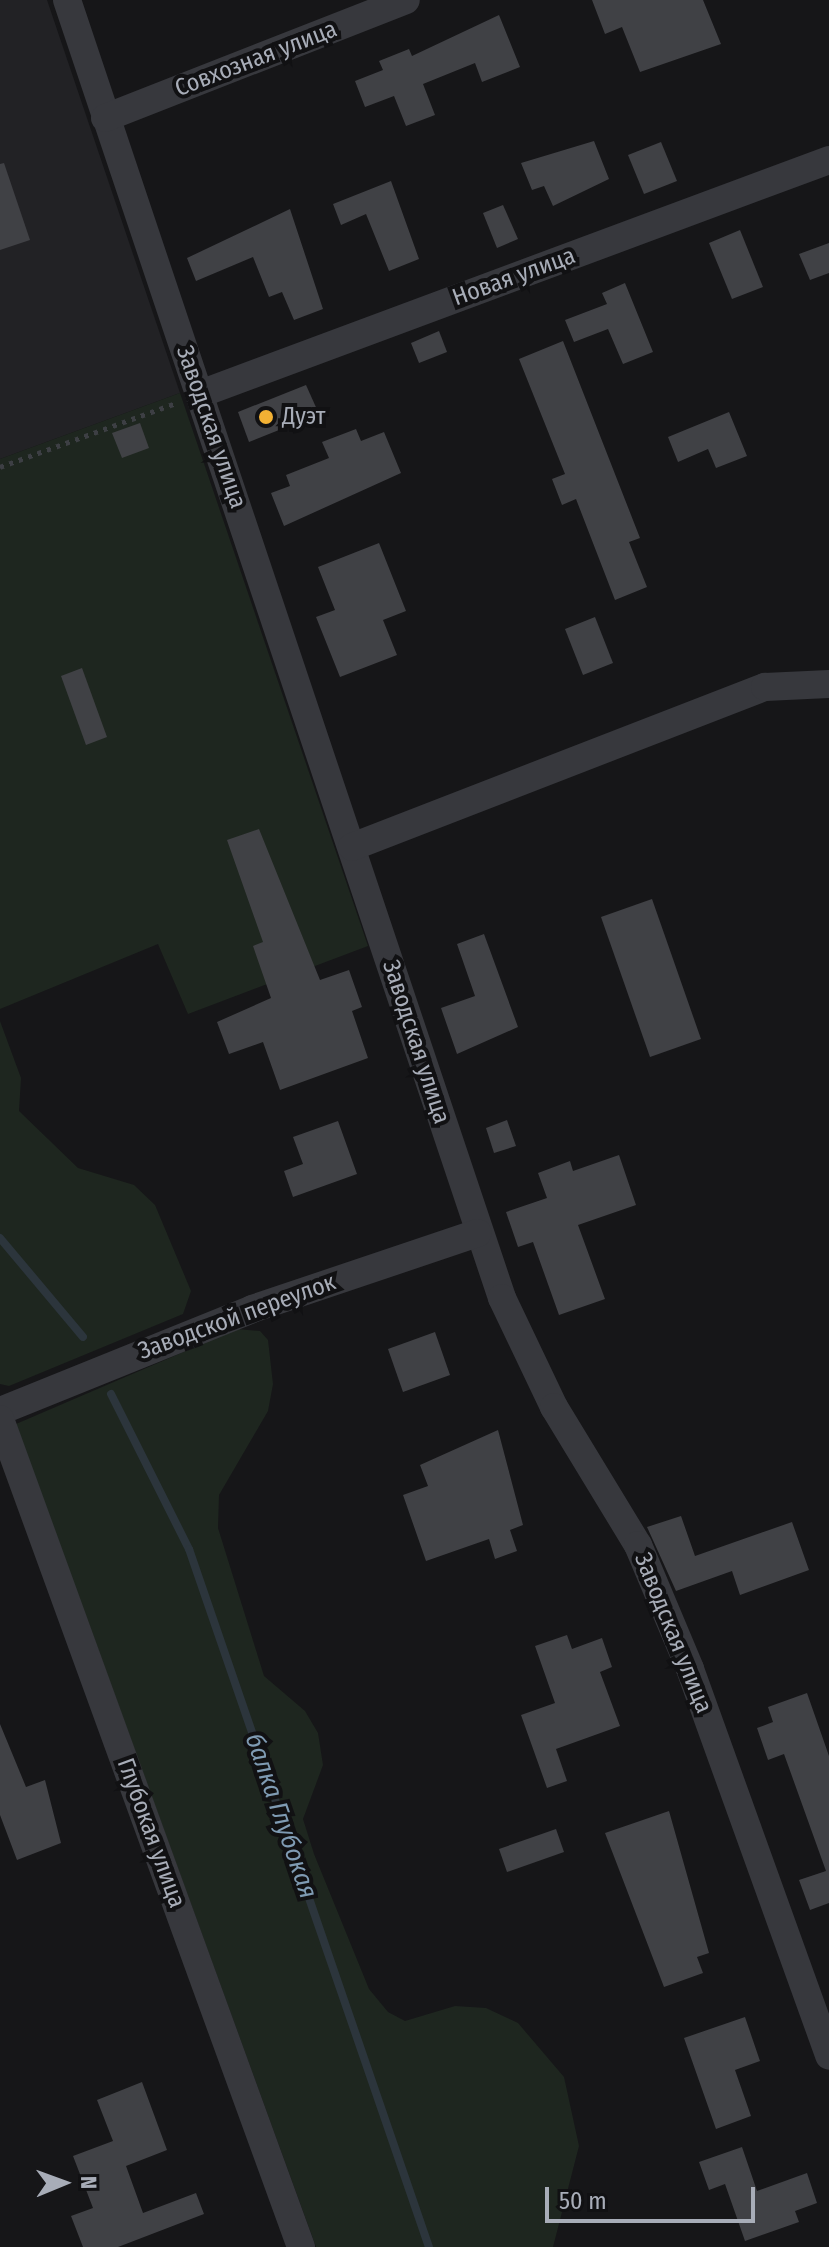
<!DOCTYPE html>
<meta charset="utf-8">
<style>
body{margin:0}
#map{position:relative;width:829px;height:2247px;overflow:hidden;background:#161618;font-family:"Fira Sans Condensed",sans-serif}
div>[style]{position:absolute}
.built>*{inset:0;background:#222225}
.green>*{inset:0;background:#1e261f}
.stream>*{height:8px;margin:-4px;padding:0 4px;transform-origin:4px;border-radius:4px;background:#2c353c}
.building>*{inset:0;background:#404145}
.path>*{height:5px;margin-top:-2.5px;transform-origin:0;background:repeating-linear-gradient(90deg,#3d3f44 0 4px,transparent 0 10px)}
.minor>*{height:28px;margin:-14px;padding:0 14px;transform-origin:14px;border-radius:14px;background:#37383d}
.dots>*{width:22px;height:22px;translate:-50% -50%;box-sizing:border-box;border:4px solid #111113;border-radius:50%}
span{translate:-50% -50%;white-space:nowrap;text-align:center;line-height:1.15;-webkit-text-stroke:8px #111113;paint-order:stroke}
.street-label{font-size:24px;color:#a8adb8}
.poi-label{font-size:24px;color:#a8adb8}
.left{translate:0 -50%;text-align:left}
.water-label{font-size:26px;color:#7f9bb3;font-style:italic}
.north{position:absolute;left:24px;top:2143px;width:80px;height:80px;-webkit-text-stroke:6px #111113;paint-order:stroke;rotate:89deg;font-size:22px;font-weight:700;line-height:32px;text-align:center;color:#a8adb8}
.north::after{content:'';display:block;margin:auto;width:28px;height:36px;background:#a8adb8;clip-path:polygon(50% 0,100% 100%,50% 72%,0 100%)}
.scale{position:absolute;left:545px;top:2187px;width:210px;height:36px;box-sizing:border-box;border:4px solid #a8adb8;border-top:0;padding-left:10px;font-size:24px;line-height:28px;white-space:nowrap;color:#a8adb8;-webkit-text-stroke:6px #111113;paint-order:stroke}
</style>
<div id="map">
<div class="built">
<div style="clip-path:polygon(0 0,47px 0,180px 393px,0 459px)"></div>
</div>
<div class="green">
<div style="clip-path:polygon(180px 393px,368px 946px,188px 1014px,158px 944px,0 1009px,0 459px)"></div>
<div style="clip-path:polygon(0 1021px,21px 1078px,19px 1111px,78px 1168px,134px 1185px,155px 1205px,191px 1291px,183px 1314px,9px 1386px,0 1384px)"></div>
<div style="clip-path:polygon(237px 1329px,260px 1331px,268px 1340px,273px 1384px,268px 1411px,219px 1495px,218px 1528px,264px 1676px,305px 1711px,318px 1733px,323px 1765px,303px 1819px,314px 1854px,369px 1989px,388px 2012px,405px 2021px,455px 2006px,486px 2008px,518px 2023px,564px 2077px,579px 2146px,553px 2247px,316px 2247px,16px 1424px)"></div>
</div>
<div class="stream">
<div style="left:0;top:1238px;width:129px;rotate:50deg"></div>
<div style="left:111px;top:1394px;width:174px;rotate:63.3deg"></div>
<div style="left:189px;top:1549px;width:738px;rotate:71.03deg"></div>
</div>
<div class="building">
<div style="clip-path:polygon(592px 0,703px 0,721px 44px,640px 72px,622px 27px,605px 34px)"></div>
<div style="clip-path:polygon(499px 15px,520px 67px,482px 82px,475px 63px,423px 84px,435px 115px,406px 126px,394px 96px,365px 107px,355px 81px,383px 70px,379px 61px,409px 49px,412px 56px)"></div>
<div style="clip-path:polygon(594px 141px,609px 179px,553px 206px,544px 186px,532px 190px,521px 163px)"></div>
<div style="clip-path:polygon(661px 142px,677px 181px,644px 194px,628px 155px)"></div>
<div style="clip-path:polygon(4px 163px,30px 240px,0 250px,0 164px)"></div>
<div style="clip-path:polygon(391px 181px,419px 259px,389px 271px,366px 214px,341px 225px,333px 204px)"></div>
<div style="clip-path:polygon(503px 205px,518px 239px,497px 248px,483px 213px)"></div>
<div style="clip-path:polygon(290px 209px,323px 309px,294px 320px,282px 292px,269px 297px,253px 257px,196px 281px,187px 258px)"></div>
<div style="clip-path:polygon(740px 230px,763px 287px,732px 299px,709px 243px)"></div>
<div style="clip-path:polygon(829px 243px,829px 273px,810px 280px,799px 254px)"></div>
<div style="clip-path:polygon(625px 283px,653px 352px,623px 364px,608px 329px,574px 342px,565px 320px,607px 304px,602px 293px)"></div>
<div style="clip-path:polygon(439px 331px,447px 352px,419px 363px,411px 343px)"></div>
<div style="clip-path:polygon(563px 341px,640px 538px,629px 542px,647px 587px,615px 600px,576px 499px,562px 505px,552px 479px,565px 474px,519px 359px)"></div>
<div style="clip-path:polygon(306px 385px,319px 414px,249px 442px,238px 412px)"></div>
<div style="clip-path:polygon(729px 412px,747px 456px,716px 468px,708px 449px,678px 462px,668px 437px)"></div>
<div style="clip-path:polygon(140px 423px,149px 448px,122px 458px,112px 433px)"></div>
<div style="clip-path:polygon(356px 429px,361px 441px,384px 432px,401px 473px,284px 526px,271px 493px,290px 486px,286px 475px,329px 458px,322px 442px)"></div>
<div style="clip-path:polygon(379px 543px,406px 611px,383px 620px,397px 655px,340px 677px,316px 617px,335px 610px,318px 567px)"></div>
<div style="clip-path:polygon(595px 617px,613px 663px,583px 675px,565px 629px)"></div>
<div style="clip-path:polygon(82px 668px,107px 737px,86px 745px,61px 676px)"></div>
<div style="clip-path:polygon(259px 829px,320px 980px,349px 970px,362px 1007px,352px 1011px,368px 1058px,280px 1090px,263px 1042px,229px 1054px,217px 1022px,271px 998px,253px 946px,263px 942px,227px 840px)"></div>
<div style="clip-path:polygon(652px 899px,701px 1039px,650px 1057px,601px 917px)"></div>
<div style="clip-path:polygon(484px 934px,518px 1027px,457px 1054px,441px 1008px,475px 996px,457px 944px)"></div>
<div style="clip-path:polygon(507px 1120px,516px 1146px,494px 1153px,486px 1128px)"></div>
<div style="clip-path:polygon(338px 1121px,357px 1174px,293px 1197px,284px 1171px,303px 1164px,293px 1137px)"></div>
<div style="clip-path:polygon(619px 1155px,636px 1205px,578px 1225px,605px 1299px,559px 1315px,533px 1242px,518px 1247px,506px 1212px,547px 1198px,538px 1173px,570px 1161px,573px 1171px)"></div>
<div style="clip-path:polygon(435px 1332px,450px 1375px,403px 1392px,388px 1349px)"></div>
<div style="clip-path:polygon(498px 1430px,523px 1525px,510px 1530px,517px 1551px,495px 1559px,489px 1539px,426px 1561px,403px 1495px,428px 1486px,420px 1465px)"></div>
<div style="clip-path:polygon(681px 1516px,695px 1556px,792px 1522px,809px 1570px,740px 1595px,732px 1571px,676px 1591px,647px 1527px)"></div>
<div style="clip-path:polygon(567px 1635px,572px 1649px,602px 1638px,612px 1667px,600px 1672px,620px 1726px,556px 1749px,567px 1781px,547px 1788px,521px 1715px,555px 1703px,535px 1646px)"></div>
<div style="clip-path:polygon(807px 1693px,829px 1756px,829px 1903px,810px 1910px,799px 1880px,826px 1871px,784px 1754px,768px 1760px,757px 1728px,773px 1722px,768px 1707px)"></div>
<div style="clip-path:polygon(0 1724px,26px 1787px,45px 1780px,61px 1843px,17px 1860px,0 1815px)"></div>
<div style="clip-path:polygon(669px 1811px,709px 1953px,697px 1957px,703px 1973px,664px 1987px,605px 1833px)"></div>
<div style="clip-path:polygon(556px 1829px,564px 1852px,507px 1872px,499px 1849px)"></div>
<div style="clip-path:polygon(745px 2017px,760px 2061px,735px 2070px,751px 2116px,716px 2129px,684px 2038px)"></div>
<div style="clip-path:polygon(142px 2082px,167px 2150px,126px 2166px,143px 2213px,196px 2193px,204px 2214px,118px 2247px,83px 2247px,71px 2216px,93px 2208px,73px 2156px,113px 2141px,97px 2100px)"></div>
<div style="clip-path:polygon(742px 2147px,757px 2191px,807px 2173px,817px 2203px,795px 2211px,799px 2222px,745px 2241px,725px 2184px,709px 2190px,699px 2162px)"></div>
</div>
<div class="path">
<div style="left:0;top:467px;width:187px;rotate:-20deg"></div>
</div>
<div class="minor">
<div style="left:67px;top:0;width:1369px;rotate:71.47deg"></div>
<div style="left:502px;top:1298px;width:121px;rotate:64.5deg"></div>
<div style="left:554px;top:1407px;width:162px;rotate:58.7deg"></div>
<div style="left:638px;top:1545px;width:134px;rotate:67.2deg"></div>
<div style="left:690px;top:1669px;width:411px;rotate:70.2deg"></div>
<div style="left:105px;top:118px;width:323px;rotate:-21.4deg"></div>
<div style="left:200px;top:394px;width:671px;rotate:-20.41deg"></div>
<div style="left:352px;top:847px;width:443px;rotate:-21.2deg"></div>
<div style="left:765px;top:687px;width:64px;rotate:-2.7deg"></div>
<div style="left:0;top:1411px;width:272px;rotate:-22deg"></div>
<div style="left:252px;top:1309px;width:238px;rotate:-18.6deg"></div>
<div style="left:0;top:1419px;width:881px;rotate:70.02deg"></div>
</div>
<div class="dots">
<div style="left:266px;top:417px;background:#f2b134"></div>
</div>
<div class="street-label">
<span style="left:256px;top:59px;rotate:-21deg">Совхозная улица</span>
<span style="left:514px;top:277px;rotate:-20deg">Новая улица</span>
<span style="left:211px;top:427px;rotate:71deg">Заводская улица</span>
<span style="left:416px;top:1042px;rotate:72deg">Заводская улица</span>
<span style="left:237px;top:1317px;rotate:-20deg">Заводской переулок</span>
<span style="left:673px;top:1633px;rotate:68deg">Заводская улица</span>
<span style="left:151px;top:1833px;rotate:70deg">Глубокая улица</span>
</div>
<div class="poi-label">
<span class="left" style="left:282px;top:417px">Дуэт</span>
</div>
<div class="water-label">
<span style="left:281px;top:1816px;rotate:71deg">балка Глубокая</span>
</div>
<div class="north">N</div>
<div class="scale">50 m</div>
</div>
